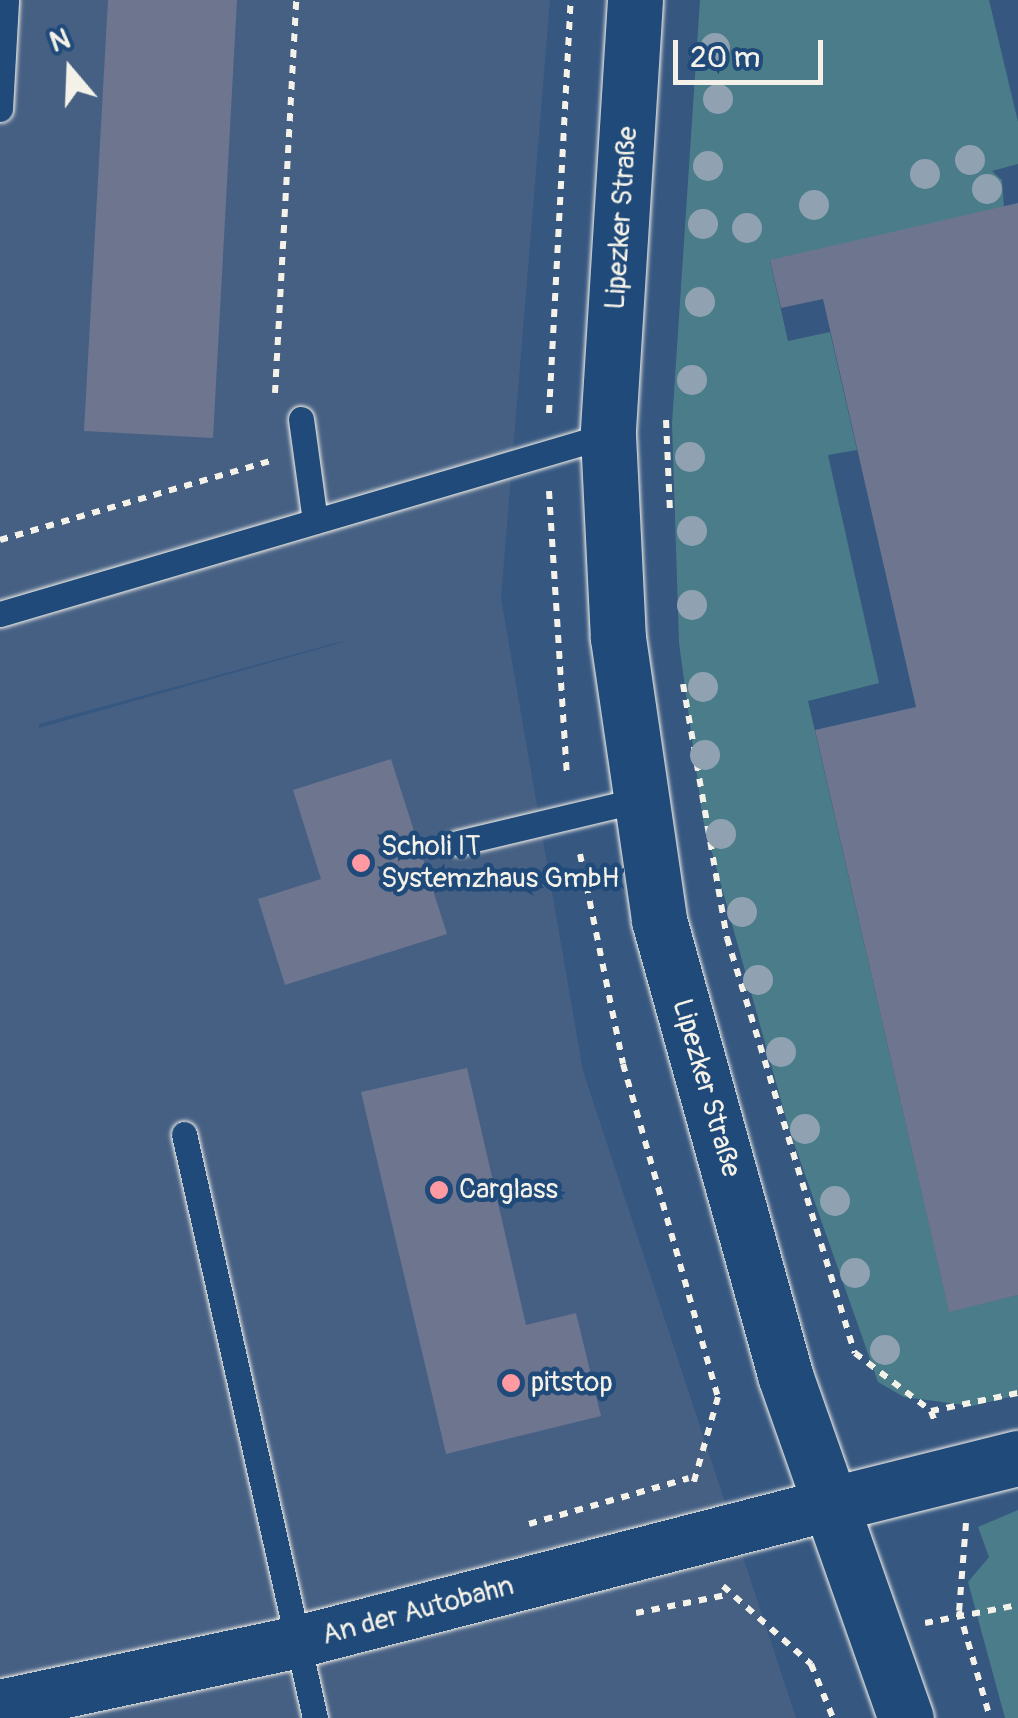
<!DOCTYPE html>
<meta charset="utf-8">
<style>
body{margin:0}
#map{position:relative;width:1018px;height:1718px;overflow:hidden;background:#365780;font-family:Pangolin,sans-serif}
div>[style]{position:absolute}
.built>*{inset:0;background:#466084}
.green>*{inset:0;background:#4a7d89}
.building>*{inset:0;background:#6d758f}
.path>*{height:6px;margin-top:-3px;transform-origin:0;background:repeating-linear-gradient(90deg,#f4f1e8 0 8px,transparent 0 16px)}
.roads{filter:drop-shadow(0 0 2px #f4f1e8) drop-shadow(0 0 2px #f4f1e8)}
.service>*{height:25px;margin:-12.5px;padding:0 12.5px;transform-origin:12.5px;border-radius:12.5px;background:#1f4a7a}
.minor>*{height:52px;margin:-26px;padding:0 26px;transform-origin:26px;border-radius:26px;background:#1f4a7a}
.tertiary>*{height:55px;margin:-27.5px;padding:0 27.5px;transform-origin:27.5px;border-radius:27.5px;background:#1f4a7a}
.secondary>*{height:55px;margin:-27.5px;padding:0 27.5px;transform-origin:27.5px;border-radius:27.5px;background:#1f4a7a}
.trees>*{width:30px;height:30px;margin:-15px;border-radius:50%;background:#90a2b2}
.dots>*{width:28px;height:28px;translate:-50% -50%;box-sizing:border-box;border:5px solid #1f4a7a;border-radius:50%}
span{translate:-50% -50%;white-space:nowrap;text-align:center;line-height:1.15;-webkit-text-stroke:9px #1f4a7a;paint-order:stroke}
.street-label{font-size:28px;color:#f4f1e8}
.poi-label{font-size:28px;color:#f4f1e8}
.left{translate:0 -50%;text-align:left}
.north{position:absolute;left:20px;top:20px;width:100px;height:100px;-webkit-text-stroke:8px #1f4a7a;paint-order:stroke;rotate:341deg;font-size:28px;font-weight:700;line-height:40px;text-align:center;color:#f4f1e8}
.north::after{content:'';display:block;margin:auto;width:35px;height:45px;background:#f4f1e8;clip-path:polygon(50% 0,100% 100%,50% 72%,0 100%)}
.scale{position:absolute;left:673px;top:40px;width:150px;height:45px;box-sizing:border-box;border:5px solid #f4f1e8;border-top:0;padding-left:12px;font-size:30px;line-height:35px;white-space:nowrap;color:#f4f1e8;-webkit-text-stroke:8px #1f4a7a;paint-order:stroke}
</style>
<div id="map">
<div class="built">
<div style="clip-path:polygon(evenodd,0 0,550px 0,501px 598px,583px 1071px,796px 1718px,0 1718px,0 0,343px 641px,343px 642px,39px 728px,39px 724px,343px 641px)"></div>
</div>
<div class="green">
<div style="clip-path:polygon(700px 0,989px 0,1018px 122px,1018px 164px,992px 171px,1002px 180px,1004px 207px,770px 261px,788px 341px,830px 332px,857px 450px,828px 455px,879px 683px,808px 701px,949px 1311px,1018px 1295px,1018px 1395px,972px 1406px,904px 1397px,878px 1382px,789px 1129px,703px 820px,679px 643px,672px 423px)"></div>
<div style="clip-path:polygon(1018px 1510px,1018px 1718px,1005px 1718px,968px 1582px,989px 1557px,978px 1527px)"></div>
</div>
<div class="building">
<div style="clip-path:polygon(108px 0,237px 0,213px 438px,84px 431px)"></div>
<div style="clip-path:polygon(1018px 203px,1018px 1295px,949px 1312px,815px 730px,916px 707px,823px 299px,781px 308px,770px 260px)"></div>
<div style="clip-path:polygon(391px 759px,447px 934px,285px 985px,258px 899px,321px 879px,293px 790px)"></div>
<div style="clip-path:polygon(467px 1068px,526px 1325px,576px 1313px,601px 1416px,446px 1454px,361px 1092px)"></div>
</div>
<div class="path">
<div style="left:275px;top:393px;width:394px;rotate:-86.9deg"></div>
<div style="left:549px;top:413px;width:414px;rotate:-87deg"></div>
<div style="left:666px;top:420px;width:93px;rotate:87.5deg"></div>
<div style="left:549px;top:491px;width:287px;rotate:86.4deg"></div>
<div style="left:0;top:540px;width:282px;rotate:-16.3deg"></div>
<div style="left:683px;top:684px;width:258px;rotate:80.2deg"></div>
<div style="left:727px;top:938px;width:434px;rotate:72.9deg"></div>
<div style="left:855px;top:1353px;width:96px;rotate:37.3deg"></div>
<div style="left:931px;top:1411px;width:15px;rotate:70deg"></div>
<div style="left:580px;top:854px;width:214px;rotate:78.4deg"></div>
<div style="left:623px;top:1064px;width:346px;rotate:74.1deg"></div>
<div style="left:718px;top:1397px;width:95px;rotate:105.9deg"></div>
<div style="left:931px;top:1411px;width:89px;rotate:-11.7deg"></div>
<div style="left:966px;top:1523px;width:88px;rotate:94.5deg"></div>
<div style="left:959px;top:1611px;width:111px;rotate:73.8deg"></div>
<div style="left:529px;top:1524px;width:166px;rotate:-16deg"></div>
<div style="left:723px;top:1586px;width:118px;rotate:41.6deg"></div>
<div style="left:811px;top:1664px;width:58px;rotate:67.8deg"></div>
<div style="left:636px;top:1613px;width:92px;rotate:-11.3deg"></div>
<div style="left:925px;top:1623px;width:95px;rotate:-11deg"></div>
</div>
<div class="roads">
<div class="service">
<div style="left:0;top:109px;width:109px;rotate:-86.8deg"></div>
<div style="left:301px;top:419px;width:103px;rotate:82.2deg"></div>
<div style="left:0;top:614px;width:634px;rotate:-16.4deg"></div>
<div style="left:458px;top:843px;width:189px;rotate:-13.4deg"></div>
<div style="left:184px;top:1134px;width:599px;rotate:77.36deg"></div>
</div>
<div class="minor">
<div style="left:0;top:1706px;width:305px;rotate:-12.1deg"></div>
<div style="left:298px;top:1642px;width:553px;rotate:-14.46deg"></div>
</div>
<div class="tertiary">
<div style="left:833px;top:1504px;width:191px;rotate:-14deg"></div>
</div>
<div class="secondary">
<div style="left:635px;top:0;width:436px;rotate:93.6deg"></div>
<div style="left:608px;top:435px;width:203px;rotate:87.2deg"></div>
<div style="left:618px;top:638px;width:285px;rotate:81.7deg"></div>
<div style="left:659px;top:920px;width:472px;rotate:74.5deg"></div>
<div style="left:785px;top:1375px;width:364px;rotate:70.6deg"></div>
</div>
</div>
<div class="trees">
<div style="left:715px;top:48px"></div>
<div style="left:718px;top:99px"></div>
<div style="left:970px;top:160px"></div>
<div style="left:708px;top:166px"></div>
<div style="left:925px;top:174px"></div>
<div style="left:987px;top:189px"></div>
<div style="left:814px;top:205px"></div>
<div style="left:703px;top:224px"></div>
<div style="left:747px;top:228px"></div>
<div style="left:700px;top:302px"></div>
<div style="left:692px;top:380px"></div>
<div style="left:690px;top:457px"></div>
<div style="left:692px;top:531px"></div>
<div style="left:692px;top:605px"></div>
<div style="left:703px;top:687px"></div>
<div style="left:705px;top:755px"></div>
<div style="left:721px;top:834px"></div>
<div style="left:742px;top:912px"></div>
<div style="left:758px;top:980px"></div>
<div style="left:781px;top:1052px"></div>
<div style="left:805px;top:1129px"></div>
<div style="left:835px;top:1201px"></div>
<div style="left:855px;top:1273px"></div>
<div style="left:885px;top:1350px"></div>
</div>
<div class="dots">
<div style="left:361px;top:863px;background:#ff9aa2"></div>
<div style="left:439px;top:1190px;background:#ff9aa2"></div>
<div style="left:511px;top:1383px;background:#ff9aa2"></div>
</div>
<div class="street-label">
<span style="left:622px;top:218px;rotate:-86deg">Lipezker Straße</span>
<span style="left:706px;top:1088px;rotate:74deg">Lipezker Straße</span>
<span style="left:418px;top:1611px;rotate:-15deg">An der Autobahn</span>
</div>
<div class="poi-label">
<span class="left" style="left:381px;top:863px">Scholi IT<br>Systemzhaus GmbH</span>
<span class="left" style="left:459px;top:1190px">Carglass</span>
<span class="left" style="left:531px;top:1383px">pitstop</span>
</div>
<div class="north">N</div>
<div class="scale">20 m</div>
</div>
